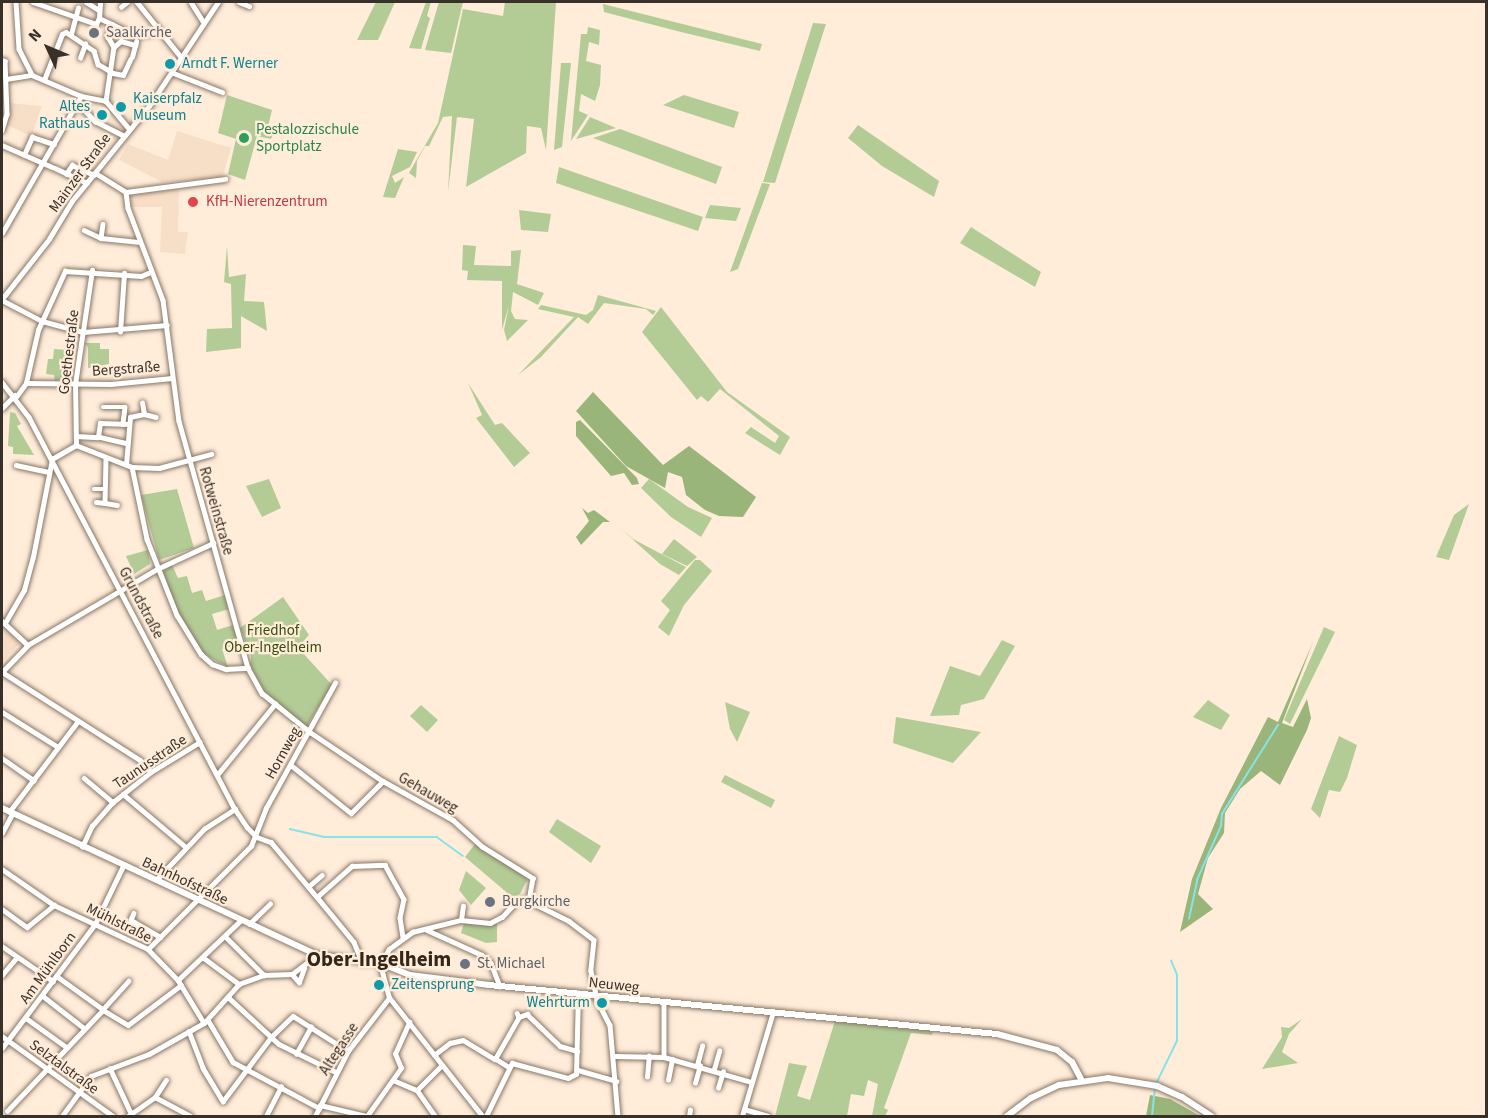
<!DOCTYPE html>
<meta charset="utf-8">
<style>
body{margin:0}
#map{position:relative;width:1488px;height:1118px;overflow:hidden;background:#ffecd9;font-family:"Source Sans 3",sans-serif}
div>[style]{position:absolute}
.built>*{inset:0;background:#f7dec6}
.green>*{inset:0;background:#b3cc96}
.forest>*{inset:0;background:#99b579}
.stream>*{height:1.5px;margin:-0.75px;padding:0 0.75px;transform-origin:0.75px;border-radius:0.75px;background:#87e3e8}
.roads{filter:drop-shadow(0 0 2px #887767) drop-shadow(0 0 2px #887767)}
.street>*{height:4.5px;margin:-2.25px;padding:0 2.25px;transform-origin:2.25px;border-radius:2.25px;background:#fff}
.secondary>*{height:6px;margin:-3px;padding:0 3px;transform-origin:3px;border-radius:3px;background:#fff}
.dots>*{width:16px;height:16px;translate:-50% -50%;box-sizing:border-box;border:3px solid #ffecd9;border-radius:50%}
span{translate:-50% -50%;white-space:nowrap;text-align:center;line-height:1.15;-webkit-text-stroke:4.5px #ffecd9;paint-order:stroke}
.worship-label{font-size:15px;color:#5b616d}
.left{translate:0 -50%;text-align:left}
.culture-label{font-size:15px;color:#0d838f}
.right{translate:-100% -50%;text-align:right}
.leisure-label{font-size:15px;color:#27864d}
.street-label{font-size:15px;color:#383129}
.health-label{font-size:15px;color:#be3a42}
.park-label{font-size:15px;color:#364e0c}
.district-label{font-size:21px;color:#342618;font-weight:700}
.frame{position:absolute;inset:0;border:3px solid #383129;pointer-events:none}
.north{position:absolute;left:18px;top:18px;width:60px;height:60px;-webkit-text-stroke:4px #ffecd9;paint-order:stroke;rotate:314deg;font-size:16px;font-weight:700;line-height:24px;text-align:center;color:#383129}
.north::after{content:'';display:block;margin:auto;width:21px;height:27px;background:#383129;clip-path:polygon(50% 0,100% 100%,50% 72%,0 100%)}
</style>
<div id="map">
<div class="built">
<div style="clip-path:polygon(10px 103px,42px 106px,31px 136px,7px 125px)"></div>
<div style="clip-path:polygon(177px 131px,231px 148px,222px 178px,162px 182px,119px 160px,128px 144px,168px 160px)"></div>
<div style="clip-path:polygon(179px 186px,178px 232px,188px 232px,185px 254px,160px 252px,162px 207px,130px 207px,130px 199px,135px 192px)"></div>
<div style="clip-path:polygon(2px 623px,21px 642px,2px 662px)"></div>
</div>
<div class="green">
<div style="clip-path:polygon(376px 2px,395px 2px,378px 40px,357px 40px)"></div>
<div style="clip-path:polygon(426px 2px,431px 2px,427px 16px,430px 18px,421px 49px,409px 48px)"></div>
<div style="clip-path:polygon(439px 2px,463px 2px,451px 53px,425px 50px)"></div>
<div style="clip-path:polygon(505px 2px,556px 2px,546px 150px,541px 128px,527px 126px,526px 153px,466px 187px,474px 119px,457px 117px,448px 192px,452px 116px,443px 117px,429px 146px,425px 146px,417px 161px,416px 178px,409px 173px,438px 123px,463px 9px,503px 16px)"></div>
<div style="clip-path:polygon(603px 4px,762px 44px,760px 51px,677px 31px,604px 12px)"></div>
<div style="clip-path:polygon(813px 23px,826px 24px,775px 183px,763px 182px)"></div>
<div style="clip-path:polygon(588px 27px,600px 30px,599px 45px,589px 42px,586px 61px,601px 65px,600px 85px,595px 101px,581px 94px,579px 111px,588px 115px,571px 141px,581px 34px,587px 34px)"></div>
<div style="clip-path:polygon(561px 63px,571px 63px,562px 147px,554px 150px)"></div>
<div style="clip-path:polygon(227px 95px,272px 110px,267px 131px,273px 134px,271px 139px,257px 136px,245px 180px,228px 174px,236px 139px,218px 133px)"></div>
<div style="clip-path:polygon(684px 95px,739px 112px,734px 128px,663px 105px)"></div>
<div style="clip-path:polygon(590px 117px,616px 128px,576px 139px)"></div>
<div style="clip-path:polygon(858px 125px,939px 181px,934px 197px,882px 166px,848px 138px)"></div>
<div style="clip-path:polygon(620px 129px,722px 167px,716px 184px,593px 138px)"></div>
<div style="clip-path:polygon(398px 149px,417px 152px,410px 167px,392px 176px,395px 183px,404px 177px,395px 198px,383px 197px)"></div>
<div style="clip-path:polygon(559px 167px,703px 217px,698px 231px,556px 183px)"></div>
<div style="clip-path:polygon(762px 183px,770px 184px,738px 269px,730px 272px)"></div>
<div style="clip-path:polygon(710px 205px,741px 208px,736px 221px,705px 218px)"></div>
<div style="clip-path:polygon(519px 210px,551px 214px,548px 232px,521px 230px)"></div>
<div style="clip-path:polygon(971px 227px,1041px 272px,1035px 287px,960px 243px)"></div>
<div style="clip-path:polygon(463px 245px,476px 246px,474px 265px,511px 266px,511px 251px,521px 250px,517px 284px,544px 293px,538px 305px,513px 292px,511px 311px,515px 319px,528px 320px,507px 341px,504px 330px,509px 305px,502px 330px,502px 281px,467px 280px,468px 271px,462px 270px)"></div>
<div style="clip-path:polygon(227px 246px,229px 277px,246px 274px,244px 301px,264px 302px,267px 331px,241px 316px,241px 348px,206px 352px,207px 329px,232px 328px,231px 284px,224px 282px)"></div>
<div style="clip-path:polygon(598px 295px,656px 311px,653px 315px,646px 309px,604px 303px,588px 324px,578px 317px,541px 357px,518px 375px,574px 317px,538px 309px,541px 305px,586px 315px,593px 310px)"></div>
<div style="clip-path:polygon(661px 307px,727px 392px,790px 437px,780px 455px,745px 433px,751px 427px,775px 443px,779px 436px,720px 389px,708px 402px,701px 396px,697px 400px,642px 332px)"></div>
<div style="clip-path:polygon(84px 343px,100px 343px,100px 349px,109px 349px,109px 364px,88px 368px,88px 347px)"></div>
<div style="clip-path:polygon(54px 349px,67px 350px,65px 368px,73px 370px,72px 382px,66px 381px,66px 376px,55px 382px,54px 375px,46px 374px,48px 359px,53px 359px)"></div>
<div style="clip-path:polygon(468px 383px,495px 425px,502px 423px,530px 453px,514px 467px,476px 418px,482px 415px)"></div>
<div style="clip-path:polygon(10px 412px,15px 413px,21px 424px,17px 426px,34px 455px,13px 454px,13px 447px,8px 446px)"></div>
<div style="clip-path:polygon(269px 479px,281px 508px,262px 517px,246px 486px)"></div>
<div style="clip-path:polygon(649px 479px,688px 507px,712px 518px,701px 537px,671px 517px,641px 488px)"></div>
<div style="clip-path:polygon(177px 489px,194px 548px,159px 560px,141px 495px)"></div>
<div style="clip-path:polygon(1469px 504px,1449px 560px,1436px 557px,1454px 515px)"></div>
<div style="clip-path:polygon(619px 527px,633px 539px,686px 567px,679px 575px,660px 564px)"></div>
<div style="clip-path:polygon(674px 539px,697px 557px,687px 566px,662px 554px)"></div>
<div style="clip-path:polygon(148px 550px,150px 564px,134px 574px,126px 556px)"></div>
<div style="clip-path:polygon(695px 560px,700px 560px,712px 571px,684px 605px,669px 636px,658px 627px,670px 610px,661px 601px)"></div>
<div style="clip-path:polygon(172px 565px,178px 578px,187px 576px,192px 593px,202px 590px,206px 601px,225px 595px,229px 609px,212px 614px,217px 630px,233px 625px,239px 644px,222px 649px,228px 667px,204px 654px,181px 618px,161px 573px)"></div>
<div style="clip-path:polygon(283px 597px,309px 635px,299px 646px,302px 652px,332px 685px,306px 727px,264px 691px,250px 665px,251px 657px,240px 628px)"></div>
<div style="clip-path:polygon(1324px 627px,1335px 632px,1290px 724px,1284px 720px)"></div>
<div style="clip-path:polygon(1002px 640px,1015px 646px,984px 699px,961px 705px,959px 715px,930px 716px,950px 666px,980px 676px)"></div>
<div style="clip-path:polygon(1208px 700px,1230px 715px,1221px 730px,1193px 717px)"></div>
<div style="clip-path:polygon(725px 702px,750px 712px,737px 742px,730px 729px)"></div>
<div style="clip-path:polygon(421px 705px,438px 720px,427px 732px,410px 716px)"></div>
<div style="clip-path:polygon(896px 717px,981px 732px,953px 763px,893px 743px)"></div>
<div style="clip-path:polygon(1339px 736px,1357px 745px,1347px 778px,1340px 792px,1329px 790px,1320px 818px,1311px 809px)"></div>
<div style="clip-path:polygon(725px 775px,775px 800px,771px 808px,721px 782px)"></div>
<div style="clip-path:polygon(557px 819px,601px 846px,591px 863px,549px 832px)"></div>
<div style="clip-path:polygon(475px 844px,528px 878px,520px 894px,512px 897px,465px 857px)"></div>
<div style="clip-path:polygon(466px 871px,486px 888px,471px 905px,459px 890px)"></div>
<div style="clip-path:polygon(464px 923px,497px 923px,497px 942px,486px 943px,461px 933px)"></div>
<div style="clip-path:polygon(1302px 1019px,1289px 1034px,1282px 1052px,1298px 1063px,1262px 1069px,1282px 1037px,1281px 1027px,1289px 1028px)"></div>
<div style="clip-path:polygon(835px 1021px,933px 1031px,932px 1035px,911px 1033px,884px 1108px,888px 1110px,885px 1116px,872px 1116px,878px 1084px,868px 1080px,864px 1096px,851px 1094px,847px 1116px,775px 1116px,789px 1063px,807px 1066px,797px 1096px,810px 1100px)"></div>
</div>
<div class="forest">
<div style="clip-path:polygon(593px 392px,663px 465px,689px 446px,756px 497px,743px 517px,719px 516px,705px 510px,686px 495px,682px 477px,668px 472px,665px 488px,626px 466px,576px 411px)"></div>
<div style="clip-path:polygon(580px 420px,637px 478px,639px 484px,632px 485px,624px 473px,611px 476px,576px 436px,576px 422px)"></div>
<div style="clip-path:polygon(582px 508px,588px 513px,594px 510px,610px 522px,603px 522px,581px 545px,576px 537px,589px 521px)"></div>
<div style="clip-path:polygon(1313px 642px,1282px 723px,1293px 727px,1307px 699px,1311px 718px,1307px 730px,1280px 785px,1261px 771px,1240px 789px,1225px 813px,1224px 833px,1208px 858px,1198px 894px,1213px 909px,1180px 932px,1192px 879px,1221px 808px,1268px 717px,1278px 722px)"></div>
<div style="clip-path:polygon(1150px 1095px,1170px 1099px,1200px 1116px,1146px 1116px)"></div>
</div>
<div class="stream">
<div style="left:290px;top:829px;width:35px;rotate:13deg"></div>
<div style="left:324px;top:837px;width:113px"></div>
<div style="left:437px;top:837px;width:32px;rotate:36deg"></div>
<div style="left:1189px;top:919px;width:40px;rotate:-78deg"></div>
<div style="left:1197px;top:880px;width:59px;rotate:-66deg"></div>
<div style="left:1221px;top:826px;width:12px;rotate:-85deg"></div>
<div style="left:1222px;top:814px;width:105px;rotate:-57.8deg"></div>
<div style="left:1156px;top:1084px;width:48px;rotate:-64deg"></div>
<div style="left:1177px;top:1041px;width:66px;rotate:-90deg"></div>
<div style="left:1177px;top:975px;width:15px;rotate:-113deg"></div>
<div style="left:1152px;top:1116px;width:27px;rotate:-84deg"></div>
</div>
<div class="roads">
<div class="street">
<div style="left:16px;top:2px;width:47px;rotate:86.3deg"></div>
<div style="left:19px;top:49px;width:29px;rotate:63deg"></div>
<div style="left:32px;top:75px;width:53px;rotate:23.2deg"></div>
<div style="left:81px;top:96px;width:25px;rotate:11deg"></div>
<div style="left:33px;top:2px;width:67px;rotate:19.2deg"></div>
<div style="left:96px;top:24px;width:7px;rotate:-63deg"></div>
<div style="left:86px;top:2px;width:15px;rotate:32deg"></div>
<div style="left:137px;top:2px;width:70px;rotate:51.3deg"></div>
<div style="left:191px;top:2px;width:22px;rotate:58deg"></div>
<div style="left:239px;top:2px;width:11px;rotate:22deg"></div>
<div style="left:121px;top:7px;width:8px;rotate:-40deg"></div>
<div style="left:99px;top:18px;width:14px;rotate:25deg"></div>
<div style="left:112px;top:24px;width:14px;rotate:107deg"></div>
<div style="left:108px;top:37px;width:12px;rotate:59deg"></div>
<div style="left:114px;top:47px;width:55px;rotate:98.4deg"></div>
<div style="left:99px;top:18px;width:16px;rotate:-86deg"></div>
<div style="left:112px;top:24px;width:27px;rotate:27deg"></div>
<div style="left:136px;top:36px;width:23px;rotate:-13deg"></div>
<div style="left:71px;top:34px;width:27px;rotate:-75deg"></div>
<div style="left:114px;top:47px;width:9px;rotate:-41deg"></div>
<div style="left:121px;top:41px;width:15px;rotate:16deg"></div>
<div style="left:132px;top:57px;width:16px;rotate:-75deg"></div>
<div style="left:80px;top:58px;width:15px;rotate:-70deg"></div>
<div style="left:2px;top:60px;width:3px;rotate:18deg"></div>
<div style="left:5px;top:61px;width:53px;rotate:87.8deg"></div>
<div style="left:7px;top:114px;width:17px;rotate:107deg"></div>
<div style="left:171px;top:72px;width:55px;rotate:21.4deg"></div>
<div style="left:6px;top:79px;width:26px;rotate:-9deg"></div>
<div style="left:44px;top:80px;width:49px;rotate:-68.6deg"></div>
<div style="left:62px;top:34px;width:4px;rotate:-27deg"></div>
<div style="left:66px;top:32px;width:34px;rotate:34deg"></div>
<div style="left:94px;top:51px;width:14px;rotate:73deg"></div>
<div style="left:98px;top:64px;width:17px;rotate:31deg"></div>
<div style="left:113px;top:73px;width:10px;rotate:11deg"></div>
<div style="left:123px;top:75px;width:17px;rotate:-65deg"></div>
<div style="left:106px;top:101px;width:35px;rotate:50deg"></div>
<div style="left:78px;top:103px;width:25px;rotate:47deg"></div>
<div style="left:95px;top:121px;width:31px;rotate:27deg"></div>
<div style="left:2px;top:145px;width:55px;rotate:23.7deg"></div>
<div style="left:24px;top:155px;width:20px;rotate:-66deg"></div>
<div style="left:32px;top:137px;width:23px;rotate:18deg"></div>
<div style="left:55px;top:168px;width:35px;rotate:25deg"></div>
<div style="left:66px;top:174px;width:11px;rotate:-56deg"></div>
<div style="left:72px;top:165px;width:24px;rotate:24deg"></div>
<div style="left:97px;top:174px;width:34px;rotate:32deg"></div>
<div style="left:126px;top:192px;width:16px;rotate:83deg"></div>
<div style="left:128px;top:208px;width:98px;rotate:69.2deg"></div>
<div style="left:163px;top:300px;width:122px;rotate:82.5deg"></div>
<div style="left:179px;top:421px;width:256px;rotate:74.4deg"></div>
<div style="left:248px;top:668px;width:29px;rotate:61deg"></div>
<div style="left:262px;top:693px;width:62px;rotate:39.1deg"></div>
<div style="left:310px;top:732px;width:88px;rotate:33.9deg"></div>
<div style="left:383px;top:781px;width:80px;rotate:29.1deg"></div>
<div style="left:453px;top:820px;width:40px;rotate:42deg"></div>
<div style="left:483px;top:847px;width:59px;rotate:31.8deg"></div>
<div style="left:533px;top:878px;width:23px;rotate:100deg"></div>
<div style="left:126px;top:192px;width:100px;rotate:-7.5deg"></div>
<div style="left:103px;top:224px;width:14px;rotate:98deg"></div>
<div style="left:101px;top:238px;width:39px;rotate:6deg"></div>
<div style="left:84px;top:230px;width:19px;rotate:25deg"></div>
<div style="left:2px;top:233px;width:158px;rotate:-60deg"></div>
<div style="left:2px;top:299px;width:76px;rotate:-51.9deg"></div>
<div style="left:49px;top:239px;width:44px;rotate:-58.8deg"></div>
<div style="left:72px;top:201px;width:122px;rotate:-51deg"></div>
<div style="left:149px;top:106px;width:125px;rotate:-56.4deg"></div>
<div style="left:2px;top:300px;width:45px;rotate:27.7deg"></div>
<div style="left:42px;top:321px;width:42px;rotate:15deg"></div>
<div style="left:83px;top:332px;width:84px;rotate:-4.8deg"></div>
<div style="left:120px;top:332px;width:59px;rotate:-86.1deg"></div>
<div style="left:2px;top:382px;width:44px;rotate:52.4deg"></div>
<div style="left:29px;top:417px;width:443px;rotate:62.3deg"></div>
<div style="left:235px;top:809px;width:22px;rotate:56deg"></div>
<div style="left:247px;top:827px;width:14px;rotate:45deg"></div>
<div style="left:257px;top:837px;width:15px;rotate:20deg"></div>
<div style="left:271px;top:842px;width:72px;rotate:50.1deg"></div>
<div style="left:317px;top:897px;width:58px;rotate:50.6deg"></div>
<div style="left:354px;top:942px;width:22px;rotate:68deg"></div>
<div style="left:26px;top:383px;width:54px;rotate:-77.2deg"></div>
<div style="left:38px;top:330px;width:65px;rotate:-65.4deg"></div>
<div style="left:65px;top:271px;width:76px;rotate:3.8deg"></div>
<div style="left:141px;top:276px;width:11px;rotate:-22deg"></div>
<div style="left:16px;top:397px;width:17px;rotate:-54deg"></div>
<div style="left:26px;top:383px;width:85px;rotate:0.7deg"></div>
<div style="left:111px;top:384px;width:61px;rotate:-5.6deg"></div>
<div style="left:103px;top:407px;width:22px"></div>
<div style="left:125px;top:407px;width:17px;rotate:97deg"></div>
<div style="left:2px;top:408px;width:18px;rotate:-45deg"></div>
<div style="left:144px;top:414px;width:12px;rotate:14deg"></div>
<div style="left:76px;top:436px;width:22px;rotate:3deg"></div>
<div style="left:128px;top:444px;width:31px;rotate:-167deg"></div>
<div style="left:98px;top:437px;width:14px;rotate:-82deg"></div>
<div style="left:100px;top:423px;width:29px;rotate:2deg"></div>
<div style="left:76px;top:445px;width:60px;rotate:21.4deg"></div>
<div style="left:132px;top:467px;width:27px;rotate:2deg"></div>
<div style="left:159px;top:468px;width:54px;rotate:-15.1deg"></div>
<div style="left:106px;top:459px;width:44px;rotate:91.3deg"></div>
<div style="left:105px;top:503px;width:12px;rotate:9deg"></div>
<div style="left:16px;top:465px;width:33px;rotate:12deg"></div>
<div style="left:126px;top:465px;width:48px;rotate:-85.2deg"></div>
<div style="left:130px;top:417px;width:14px;rotate:-12deg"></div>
<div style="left:144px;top:414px;width:11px;rotate:-100deg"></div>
<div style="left:132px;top:467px;width:74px;rotate:78.2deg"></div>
<div style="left:147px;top:539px;width:82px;rotate:68.5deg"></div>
<div style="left:177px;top:615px;width:46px;rotate:58.4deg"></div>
<div style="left:201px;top:654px;width:15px;rotate:42deg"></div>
<div style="left:212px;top:664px;width:15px;rotate:20deg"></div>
<div style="left:226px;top:669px;width:22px;rotate:-3deg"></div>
<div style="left:94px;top:489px;width:11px"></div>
<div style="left:96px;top:502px;width:9px;rotate:6deg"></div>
<div style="left:2px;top:621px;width:35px;rotate:43deg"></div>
<div style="left:5px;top:623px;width:38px;rotate:-60deg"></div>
<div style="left:24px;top:590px;width:34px;rotate:-75deg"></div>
<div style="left:33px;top:557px;width:100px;rotate:-79deg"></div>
<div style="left:52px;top:459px;width:28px;rotate:-30deg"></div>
<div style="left:76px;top:445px;width:61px;rotate:-90.9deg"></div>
<div style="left:75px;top:384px;width:115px;rotate:-81.5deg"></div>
<div style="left:2px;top:672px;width:37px;rotate:-46deg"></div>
<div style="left:28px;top:645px;width:150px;rotate:-30.5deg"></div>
<div style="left:157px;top:569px;width:62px;rotate:-24.9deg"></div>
<div style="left:2px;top:672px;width:164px;rotate:32.5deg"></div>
<div style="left:140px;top:760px;width:16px;rotate:47deg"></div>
<div style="left:2px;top:712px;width:66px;rotate:32deg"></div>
<div style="left:2px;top:758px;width:39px;rotate:35deg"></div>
<div style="left:291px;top:765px;width:77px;rotate:38.7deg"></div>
<div style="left:351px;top:813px;width:45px;rotate:-45deg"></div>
<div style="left:217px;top:775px;width:92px;rotate:-50.8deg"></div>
<div style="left:84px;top:778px;width:38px;rotate:40deg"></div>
<div style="left:123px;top:794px;width:82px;rotate:40.1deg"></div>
<div style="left:9px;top:812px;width:114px;rotate:-52.8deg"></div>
<div style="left:2px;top:833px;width:21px;rotate:-62deg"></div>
<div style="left:82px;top:847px;width:23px;rotate:-65deg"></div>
<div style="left:92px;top:826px;width:32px;rotate:-49deg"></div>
<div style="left:113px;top:802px;width:48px;rotate:-38.3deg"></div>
<div style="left:151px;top:772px;width:57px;rotate:-31.5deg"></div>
<div style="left:2px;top:869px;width:63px;rotate:34.7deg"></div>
<div style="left:54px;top:905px;width:104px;rotate:25.1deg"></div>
<div style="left:148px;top:949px;width:43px;rotate:45.9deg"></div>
<div style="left:178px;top:980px;width:50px;rotate:58.8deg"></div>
<div style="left:156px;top:880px;width:70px;rotate:-46.7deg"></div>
<div style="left:204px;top:829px;width:37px;rotate:-33deg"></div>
<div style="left:308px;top:887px;width:18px;rotate:-41deg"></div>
<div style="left:317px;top:897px;width:47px;rotate:-41.5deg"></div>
<div style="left:352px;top:866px;width:33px;rotate:-2deg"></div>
<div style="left:385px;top:865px;width:39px;rotate:61deg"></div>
<div style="left:404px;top:899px;width:19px;rotate:102deg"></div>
<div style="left:400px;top:918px;width:19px;rotate:81deg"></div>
<div style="left:2px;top:909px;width:31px;rotate:36deg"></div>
<div style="left:27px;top:927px;width:35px;rotate:-39deg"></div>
<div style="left:134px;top:913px;width:8px;rotate:113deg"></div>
<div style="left:131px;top:920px;width:34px;rotate:30deg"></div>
<div style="left:461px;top:920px;width:14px;rotate:-82deg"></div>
<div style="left:249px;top:924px;width:29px;rotate:-44deg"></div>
<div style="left:427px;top:930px;width:60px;rotate:24.4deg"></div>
<div style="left:482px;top:955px;width:12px;rotate:42deg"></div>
<div style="left:491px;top:963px;width:25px;rotate:69deg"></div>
<div style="left:226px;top:937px;width:54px;rotate:45deg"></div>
<div style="left:2px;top:946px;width:62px;rotate:34.5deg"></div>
<div style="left:148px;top:949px;width:146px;rotate:-45deg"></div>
<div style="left:251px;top:846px;width:41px;rotate:-68.5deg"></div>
<div style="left:266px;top:808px;width:143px;rotate:-61.1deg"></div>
<div style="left:204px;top:958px;width:44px;rotate:36.6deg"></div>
<div style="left:292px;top:974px;width:11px;rotate:49deg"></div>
<div style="left:299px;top:982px;width:15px;rotate:-70deg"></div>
<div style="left:2px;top:975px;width:23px;rotate:-50deg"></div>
<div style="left:178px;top:980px;width:87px;rotate:-43.6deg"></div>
<div style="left:129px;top:981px;width:39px;rotate:132deg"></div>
<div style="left:103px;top:1010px;width:29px;rotate:31deg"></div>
<div style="left:128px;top:1025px;width:66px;rotate:-37deg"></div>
<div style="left:43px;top:996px;width:52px;rotate:38deg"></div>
<div style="left:228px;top:997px;width:69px;rotate:42.7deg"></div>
<div style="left:279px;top:1044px;width:64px;rotate:26.2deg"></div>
<div style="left:664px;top:1002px;width:55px;rotate:90deg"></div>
<div style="left:517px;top:1013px;width:4px;rotate:63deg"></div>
<div style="left:519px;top:1017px;width:9px;rotate:-21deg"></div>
<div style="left:527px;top:1014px;width:46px;rotate:44.1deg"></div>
<div style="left:560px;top:1046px;width:18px;rotate:16deg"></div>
<div style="left:26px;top:1018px;width:48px;rotate:35.7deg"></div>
<div style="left:208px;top:1020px;width:49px;rotate:59.2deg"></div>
<div style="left:233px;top:1062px;width:98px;rotate:28.1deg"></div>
<div style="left:189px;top:1031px;width:40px;rotate:69deg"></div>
<div style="left:203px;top:1068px;width:39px;rotate:59deg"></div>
<div style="left:223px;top:1101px;width:80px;rotate:-53.1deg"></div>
<div style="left:271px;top:1037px;width:30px;rotate:-44deg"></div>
<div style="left:293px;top:1016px;width:65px;rotate:32.5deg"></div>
<div style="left:2px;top:1036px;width:137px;rotate:35.8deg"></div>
<div style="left:2px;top:1048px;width:155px;rotate:-53.1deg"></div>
<div style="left:95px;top:924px;width:64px;rotate:-64.2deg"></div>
<div style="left:296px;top:1054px;width:31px;rotate:-61deg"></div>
<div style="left:434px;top:1055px;width:20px;rotate:-37deg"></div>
<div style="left:450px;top:1043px;width:13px;rotate:-13deg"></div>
<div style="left:463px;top:1040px;width:37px;rotate:31deg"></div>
<div style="left:615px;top:1056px;width:49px;rotate:1.2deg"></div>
<div style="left:664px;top:1057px;width:91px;rotate:15.9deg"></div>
<div style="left:697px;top:1065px;width:20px;rotate:-75deg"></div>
<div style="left:508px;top:1067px;width:15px;rotate:-148deg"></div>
<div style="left:495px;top:1059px;width:48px;rotate:-60.3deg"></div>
<div style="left:110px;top:1068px;width:50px;rotate:65deg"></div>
<div style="left:714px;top:1069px;width:19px;rotate:-74deg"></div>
<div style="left:578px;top:1070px;width:40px;rotate:16deg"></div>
<div style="left:647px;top:1077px;width:21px;rotate:-85deg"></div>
<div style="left:393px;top:1080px;width:26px;rotate:23deg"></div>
<div style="left:417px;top:1090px;width:32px;rotate:55deg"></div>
<div style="left:668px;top:1080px;width:21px;rotate:-79deg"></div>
<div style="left:695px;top:1083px;width:18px;rotate:-74deg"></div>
<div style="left:718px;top:1088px;width:17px;rotate:-73deg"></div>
<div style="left:417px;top:1090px;width:33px;rotate:-45deg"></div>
<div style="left:155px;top:1097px;width:20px;rotate:-57deg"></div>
<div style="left:320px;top:1105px;width:48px;rotate:13.2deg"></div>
<div style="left:744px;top:1109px;width:25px;rotate:16deg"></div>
<div style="left:7px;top:1111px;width:139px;rotate:-46.5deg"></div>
<div style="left:103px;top:1010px;width:57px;rotate:-144.3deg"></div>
<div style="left:62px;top:1116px;width:49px;rotate:-54.1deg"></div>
<div style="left:91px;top:1076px;width:62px;rotate:-20.8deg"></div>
<div style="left:149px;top:1054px;width:63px;rotate:-29.4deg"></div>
<div style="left:204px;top:1023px;width:52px;rotate:-48.1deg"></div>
<div style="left:239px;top:984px;width:27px;rotate:-20deg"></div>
<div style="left:264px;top:975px;width:28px;rotate:-2deg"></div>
<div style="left:292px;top:974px;width:31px;rotate:-37deg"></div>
<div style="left:128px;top:1116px;width:33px;rotate:-35deg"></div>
<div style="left:155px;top:1097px;width:40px;rotate:28deg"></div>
<div style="left:266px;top:1116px;width:33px;rotate:-63deg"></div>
<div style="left:315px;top:1116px;width:73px;rotate:-63.1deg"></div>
<div style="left:348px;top:1051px;width:67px;rotate:-52.3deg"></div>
<div style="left:367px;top:1116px;width:59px;rotate:-54.7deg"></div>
<div style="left:401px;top:1068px;width:15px;rotate:-113deg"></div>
<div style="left:395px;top:1054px;width:35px;rotate:-66deg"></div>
<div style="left:482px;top:1116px;width:150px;rotate:-128.2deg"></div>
<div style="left:389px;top:998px;width:34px;rotate:-105deg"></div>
<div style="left:380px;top:965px;width:18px;rotate:-61deg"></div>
<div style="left:389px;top:949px;width:29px;rotate:-36deg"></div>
<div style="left:412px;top:932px;width:50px;rotate:-13.8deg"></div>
<div style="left:461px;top:920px;width:29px;rotate:6deg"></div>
<div style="left:490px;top:923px;width:13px;rotate:-27deg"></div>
<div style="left:502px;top:917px;width:23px;rotate:-47deg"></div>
<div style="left:518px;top:900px;width:11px;rotate:5deg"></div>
<div style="left:529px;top:901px;width:45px;rotate:26.6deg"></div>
<div style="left:569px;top:921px;width:31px;rotate:37deg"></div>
<div style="left:594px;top:940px;width:31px;rotate:96deg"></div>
<div style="left:591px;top:971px;width:30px;rotate:78deg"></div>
<div style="left:597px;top:1000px;width:28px;rotate:63deg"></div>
<div style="left:610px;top:1025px;width:91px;rotate:85deg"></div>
<div style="left:486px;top:1116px;width:59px;rotate:-63.9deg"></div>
<div style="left:512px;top:1063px;width:58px;rotate:15deg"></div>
<div style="left:568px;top:1078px;width:9px;rotate:-27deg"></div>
<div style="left:576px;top:1074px;width:81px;rotate:-88.6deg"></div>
<div style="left:689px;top:1116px;width:6px;rotate:-81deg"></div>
<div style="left:742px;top:1116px;width:109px;rotate:-73.4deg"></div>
</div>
<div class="secondary">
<div style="left:2px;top:808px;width:348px;rotate:25deg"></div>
<div style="left:317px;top:955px;width:64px;rotate:7.2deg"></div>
<div style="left:380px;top:963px;width:32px;rotate:22deg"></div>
<div style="left:410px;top:975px;width:80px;rotate:7.2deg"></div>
<div style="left:489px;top:985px;width:510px;rotate:5.51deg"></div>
<div style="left:997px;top:1034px;width:62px;rotate:14.9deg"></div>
<div style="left:1057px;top:1050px;width:19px;rotate:39deg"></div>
<div style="left:1072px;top:1062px;width:19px;rotate:62deg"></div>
<div style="left:1007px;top:1116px;width:30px;rotate:-37deg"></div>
<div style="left:1031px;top:1098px;width:31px;rotate:-25deg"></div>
<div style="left:1059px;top:1085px;width:49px;rotate:-8.1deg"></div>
<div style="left:1108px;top:1078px;width:50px;rotate:9.3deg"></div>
<div style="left:1157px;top:1086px;width:27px;rotate:24deg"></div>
<div style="left:1182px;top:1097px;width:35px;rotate:33deg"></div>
</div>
</div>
<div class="dots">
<div style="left:94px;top:33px;background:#6b7280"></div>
<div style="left:170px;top:64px;background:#0f9aa8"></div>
<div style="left:121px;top:107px;background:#0f9aa8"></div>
<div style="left:102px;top:115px;background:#0f9aa8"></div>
<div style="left:244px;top:138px;background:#2e9e5b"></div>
<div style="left:193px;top:202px;background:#e0444e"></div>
<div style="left:490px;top:902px;background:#6b7280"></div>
<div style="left:465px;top:964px;background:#6b7280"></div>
<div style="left:379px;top:985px;background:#0f9aa8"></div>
<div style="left:602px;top:1003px;background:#0f9aa8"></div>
</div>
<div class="worship-label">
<span class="left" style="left:106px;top:33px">Saalkirche</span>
<span class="left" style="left:502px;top:902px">Burgkirche</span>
<span class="left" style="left:477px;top:964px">St. Michael</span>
</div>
<div class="culture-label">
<span class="left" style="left:182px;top:64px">Arndt F. Werner</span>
<span class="left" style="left:133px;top:107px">Kaiserpfalz<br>Museum</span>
<span class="right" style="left:90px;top:115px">Altes<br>Rathaus</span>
<span class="left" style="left:391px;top:985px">Zeitensprung</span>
<span class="right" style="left:590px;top:1003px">Wehrturm</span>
</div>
<div class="leisure-label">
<span class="left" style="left:256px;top:138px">Pestalozzischule<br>Sportplatz</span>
</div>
<div class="street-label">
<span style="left:80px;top:173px;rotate:-54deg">Mainzer Straße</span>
<span style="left:69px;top:352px;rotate:-83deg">Goethestraße</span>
<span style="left:126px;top:369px;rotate:-4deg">Bergstraße</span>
<span style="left:216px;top:511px;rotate:74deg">Rotweinstraße</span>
<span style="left:141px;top:603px;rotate:62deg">Grundstraße</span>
<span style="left:283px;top:753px;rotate:-61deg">Hornweg</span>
<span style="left:150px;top:762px;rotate:-34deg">Taunusstraße</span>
<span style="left:428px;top:793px;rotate:30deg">Gehauweg</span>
<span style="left:185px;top:881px;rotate:25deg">Bahnhofstraße</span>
<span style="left:119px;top:923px;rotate:26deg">Mühlstraße</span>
<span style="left:48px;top:968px;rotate:-54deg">Am Mühlborn</span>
<span style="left:614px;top:985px;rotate:6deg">Neuweg</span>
<span style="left:339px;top:1049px;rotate:-57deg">Altegasse</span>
<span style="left:64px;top:1067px;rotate:36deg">Selztalstraße</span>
</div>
<div class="health-label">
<span class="left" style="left:206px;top:202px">KfH-Nierenzentrum</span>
</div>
<div class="park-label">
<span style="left:273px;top:639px">Friedhof<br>Ober-Ingelheim</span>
</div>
<div class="district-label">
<span style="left:379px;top:959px">Ober-Ingelheim</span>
</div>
<div class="frame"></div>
<div class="north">N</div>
</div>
